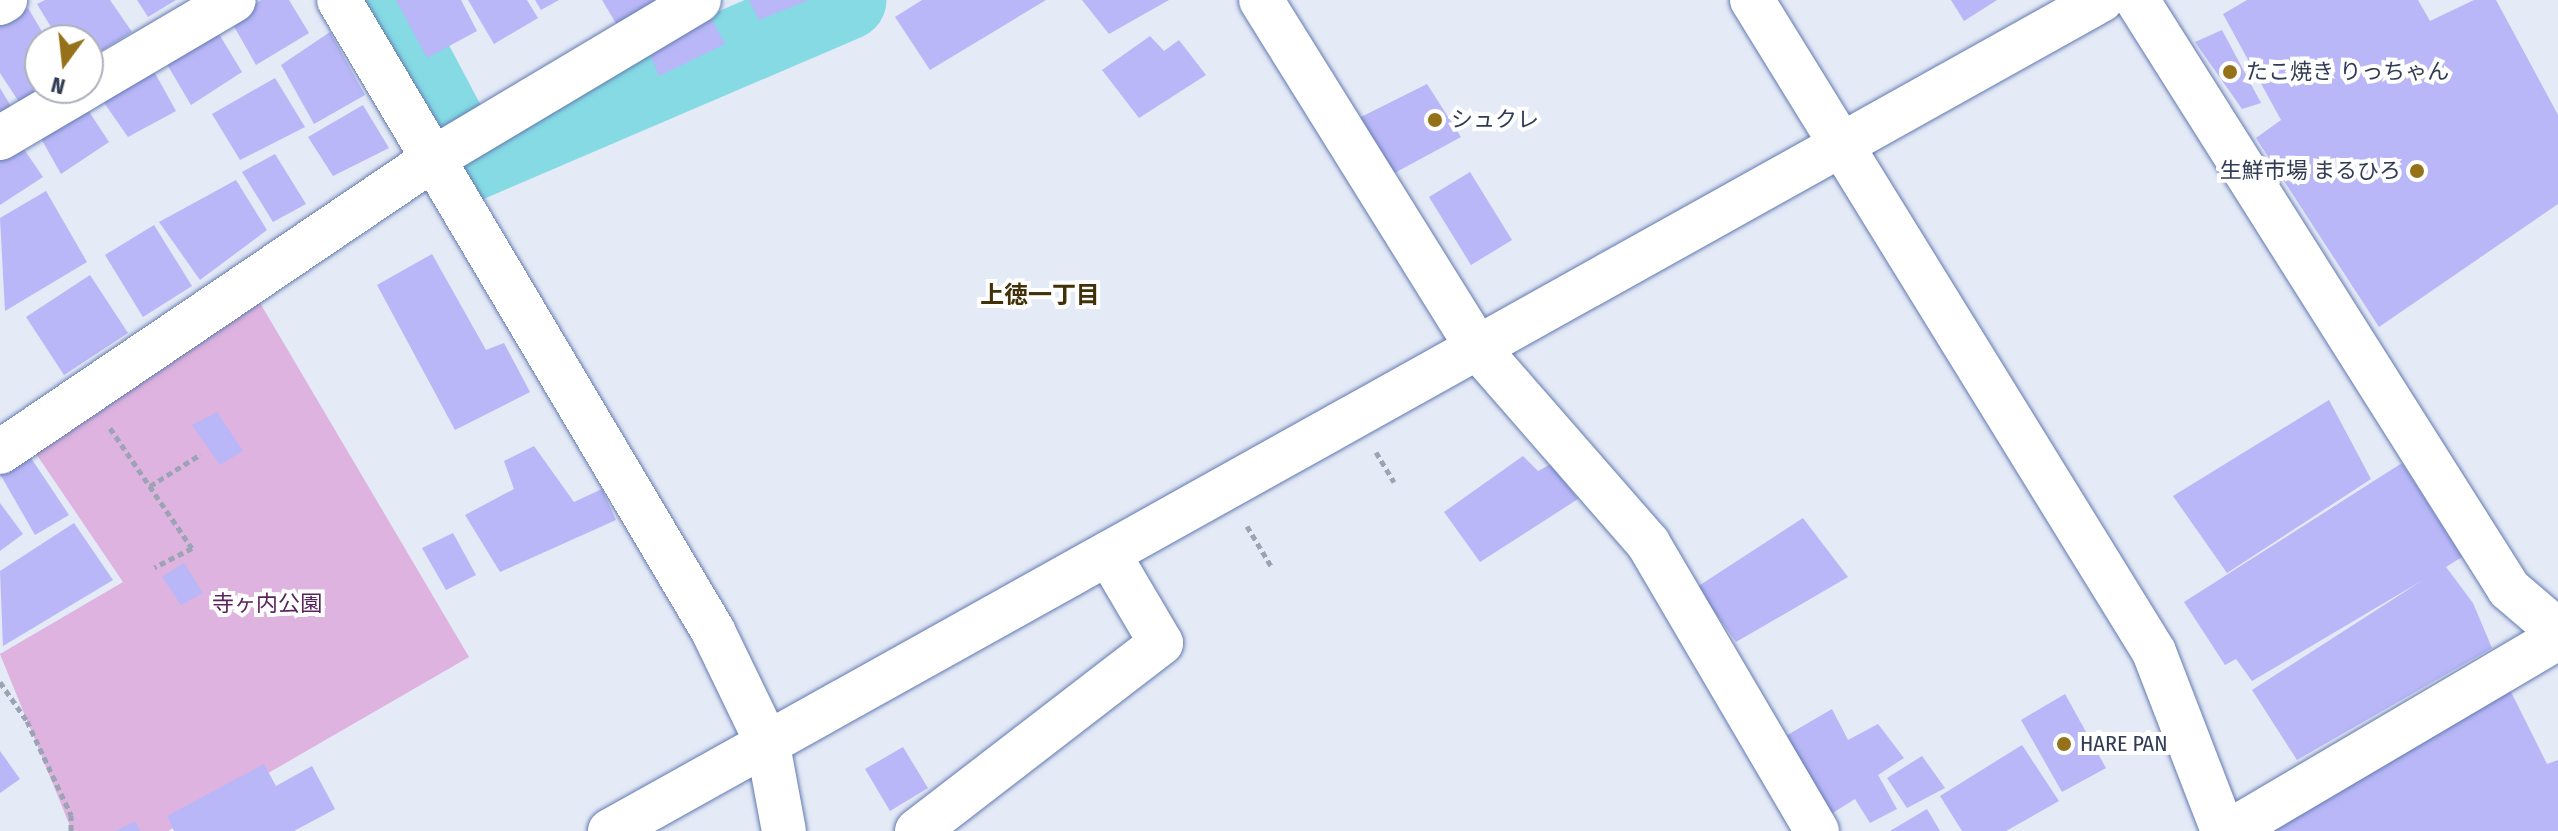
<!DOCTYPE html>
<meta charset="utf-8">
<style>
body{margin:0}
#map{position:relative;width:2558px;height:831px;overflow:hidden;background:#e4eaf6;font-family:"Fira Sans Condensed","Noto Sans JP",sans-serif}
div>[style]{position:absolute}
.green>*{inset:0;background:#deb3df}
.water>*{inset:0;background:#85dae4}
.river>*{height:80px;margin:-40px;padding:0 40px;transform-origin:40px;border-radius:40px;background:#85dae4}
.building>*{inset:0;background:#b9b7f7}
.path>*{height:5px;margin-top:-2.5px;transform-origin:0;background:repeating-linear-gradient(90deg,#9ba3b4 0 6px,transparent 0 10px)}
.roads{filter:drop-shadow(0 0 2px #627ab1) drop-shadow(0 0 2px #627ab1)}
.minor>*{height:44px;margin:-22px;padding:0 22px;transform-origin:22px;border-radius:22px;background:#fff}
.dots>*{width:22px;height:22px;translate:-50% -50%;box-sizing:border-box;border:4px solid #fff;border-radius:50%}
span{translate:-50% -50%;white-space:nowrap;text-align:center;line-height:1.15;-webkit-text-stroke:8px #fff;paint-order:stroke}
.poi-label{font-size:22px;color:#313c54}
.left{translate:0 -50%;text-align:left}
.right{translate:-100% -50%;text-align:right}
.park-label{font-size:22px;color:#5a235d}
.neighbourhood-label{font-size:24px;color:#423108;font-weight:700}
.north{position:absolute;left:24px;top:24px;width:80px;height:80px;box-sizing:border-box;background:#fff;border:2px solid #adb1bb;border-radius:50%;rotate:195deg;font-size:22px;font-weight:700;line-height:32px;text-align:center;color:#313c54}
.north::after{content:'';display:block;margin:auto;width:28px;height:36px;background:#95721a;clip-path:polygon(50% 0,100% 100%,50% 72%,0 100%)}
</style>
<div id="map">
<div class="green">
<div style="clip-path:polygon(253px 291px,469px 657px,168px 831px,72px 831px,0 654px,123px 582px,28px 442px)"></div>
</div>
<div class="water">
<div style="clip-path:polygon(350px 0,380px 0,454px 138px,435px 142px)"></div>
</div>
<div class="river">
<div style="left:380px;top:0;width:184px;rotate:62.2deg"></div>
<div style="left:466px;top:163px;width:414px;rotate:-23.2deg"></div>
</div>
<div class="building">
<div style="clip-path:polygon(45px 0,110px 0,132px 32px,88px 59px,88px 40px,59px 40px,37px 4px)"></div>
<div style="clip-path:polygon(137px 0,176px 0,148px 17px)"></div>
<div style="clip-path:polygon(261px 0,289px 0,309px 33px,256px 65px,231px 21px)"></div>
<div style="clip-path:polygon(396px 0,461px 0,477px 31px,427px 58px)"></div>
<div style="clip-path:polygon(468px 0,527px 0,538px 18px,494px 44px)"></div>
<div style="clip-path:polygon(535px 0,559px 0,541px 10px)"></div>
<div style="clip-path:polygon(602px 0,659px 0,617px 25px)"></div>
<div style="clip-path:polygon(749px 0,809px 0,759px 20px)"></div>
<div style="clip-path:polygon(922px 0,1046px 0,930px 70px,895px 17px)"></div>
<div style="clip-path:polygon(1082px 0,1169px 0,1109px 34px)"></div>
<div style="clip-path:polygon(1951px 0,1997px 0,1964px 21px)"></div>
<div style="clip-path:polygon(2247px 0,2418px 0,2430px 21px,2474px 0,2496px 0,2558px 115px,2558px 204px,2379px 327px,2256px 138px,2281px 120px,2223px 14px)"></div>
<div style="clip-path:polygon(28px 8px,47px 40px,40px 40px,40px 90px,19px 102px,0 73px,0 23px)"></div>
<div style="clip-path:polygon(707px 10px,725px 44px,659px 76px,645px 43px)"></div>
<div style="clip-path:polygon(216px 29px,242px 72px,191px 105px,165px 61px)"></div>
<div style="clip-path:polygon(2222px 30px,2261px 103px,2242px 109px,2195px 42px)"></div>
<div style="clip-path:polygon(330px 32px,365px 95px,314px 124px,281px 65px)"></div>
<div style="clip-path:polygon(1150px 36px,1164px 51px,1179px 40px,1206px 75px,1139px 118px,1102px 70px)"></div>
<div style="clip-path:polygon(151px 66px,176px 111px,128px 137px,100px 97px)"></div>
<div style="clip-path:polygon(275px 78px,305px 127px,240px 160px,212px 114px)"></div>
<div style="clip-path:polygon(1427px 84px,1461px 137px,1389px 176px,1357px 119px)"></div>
<div style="clip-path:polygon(0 88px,12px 108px,0 114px)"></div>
<div style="clip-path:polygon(84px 104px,109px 142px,61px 174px,39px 135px)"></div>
<div style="clip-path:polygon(363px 105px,389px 148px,333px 176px,308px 137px)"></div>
<div style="clip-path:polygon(17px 139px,43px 177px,0 205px,0 151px)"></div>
<div style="clip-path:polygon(275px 154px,306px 204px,273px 222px,242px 172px)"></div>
<div style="clip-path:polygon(1470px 172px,1512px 240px,1471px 265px,1429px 197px)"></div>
<div style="clip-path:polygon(236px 180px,267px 230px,200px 280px,159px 222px)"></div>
<div style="clip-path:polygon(46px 191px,87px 262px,5px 311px,0 218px)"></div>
<div style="clip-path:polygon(154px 225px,192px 286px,143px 317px,105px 255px)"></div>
<div style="clip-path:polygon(432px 254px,486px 350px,504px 343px,530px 392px,455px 430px,377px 285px)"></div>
<div style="clip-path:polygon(90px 275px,128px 333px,64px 375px,26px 317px)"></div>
<div style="clip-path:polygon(2329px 400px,2371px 479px,2227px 573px,2173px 496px)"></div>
<div style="clip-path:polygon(217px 412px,243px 451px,220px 465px,192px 425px)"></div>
<div style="clip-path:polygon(534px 446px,574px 502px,602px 489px,616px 520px,500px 572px,465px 515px,514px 489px,504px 461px)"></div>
<div style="clip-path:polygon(29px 455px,69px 515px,35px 535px,0 474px)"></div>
<div style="clip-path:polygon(1523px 456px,1538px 471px,1551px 464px,1578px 499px,1480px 562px,1444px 512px)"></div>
<div style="clip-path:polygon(2402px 463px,2462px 557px,2446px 567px,2473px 603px,2492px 648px,2297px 760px,2252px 690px,2423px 580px,2252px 681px,2236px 659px,2225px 665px,2184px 602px)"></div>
<div style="clip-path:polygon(0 503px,23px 534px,0 551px)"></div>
<div style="clip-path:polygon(1803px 518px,1848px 577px,1736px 642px,1697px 587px)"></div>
<div style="clip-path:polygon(74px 523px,113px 580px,3px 646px,0 571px)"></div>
<div style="clip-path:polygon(453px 533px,476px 575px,446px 590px,422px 548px)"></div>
<div style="clip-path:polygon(184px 563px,203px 593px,181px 605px,162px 577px)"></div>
<div style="clip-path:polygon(2508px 686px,2547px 764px,2558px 760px,2558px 831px,2261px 831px)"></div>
<div style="clip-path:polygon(2065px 694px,2106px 768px,2062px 792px,2021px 720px)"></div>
<div style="clip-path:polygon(1832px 709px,1848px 740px,1878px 724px,1904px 758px,1878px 775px,1897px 809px,1870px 823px,1855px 799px,1828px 816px,1777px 741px)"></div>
<div style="clip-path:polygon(2022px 745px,2059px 801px,2006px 831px,1962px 831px,1940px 796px)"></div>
<div style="clip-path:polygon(903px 747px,928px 788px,890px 811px,865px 769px)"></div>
<div style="clip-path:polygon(0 751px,20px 779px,0 793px)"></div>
<div style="clip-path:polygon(1922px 756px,1945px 788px,1907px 808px,1887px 778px)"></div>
<div style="clip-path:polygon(264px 764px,276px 786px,312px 766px,335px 809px,294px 831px,174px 831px,167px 816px)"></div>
<div style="clip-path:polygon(1927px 809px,1940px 831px,1890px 831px)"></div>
<div style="clip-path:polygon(135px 821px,140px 831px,116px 831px)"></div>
</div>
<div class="path">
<div style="left:110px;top:428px;width:145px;rotate:55.7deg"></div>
<div style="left:192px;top:548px;width:42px;rotate:152.8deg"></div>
<div style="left:1376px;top:452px;width:35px;rotate:59deg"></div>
<div style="left:150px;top:486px;width:60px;rotate:-32.1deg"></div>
<div style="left:1247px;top:526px;width:47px;rotate:59deg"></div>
<div style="left:0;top:682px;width:47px;rotate:55.3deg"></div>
<div style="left:27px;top:721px;width:104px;rotate:64.9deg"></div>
<div style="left:71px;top:815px;width:16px;rotate:90deg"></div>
</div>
<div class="roads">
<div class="minor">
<div style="left:339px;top:0;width:734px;rotate:59.34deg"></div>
<div style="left:713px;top:631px;width:127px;rotate:64.2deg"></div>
<div style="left:768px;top:745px;width:87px;rotate:79.5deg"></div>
<div style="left:1261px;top:0;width:407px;rotate:58.1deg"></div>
<div style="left:1476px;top:346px;width:262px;rotate:48.9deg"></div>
<div style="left:1648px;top:543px;width:334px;rotate:59.6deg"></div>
<div style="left:1752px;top:0;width:766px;rotate:58.34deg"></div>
<div style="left:2154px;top:652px;width:192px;rotate:68.9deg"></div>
<div style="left:2137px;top:0;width:697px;rotate:57.72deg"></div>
<div style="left:2509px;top:589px;width:65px;rotate:40.6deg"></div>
<div style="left:0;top:3px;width:6px;rotate:-31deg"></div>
<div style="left:88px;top:86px;width:169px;rotate:-30.5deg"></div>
<div style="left:0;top:138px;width:99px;rotate:-30.5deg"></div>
<div style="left:0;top:452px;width:526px;rotate:-34.08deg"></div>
<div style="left:436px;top:157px;width:306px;rotate:-30.8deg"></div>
<div style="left:610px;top:831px;width:1707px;rotate:-29.13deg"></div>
<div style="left:917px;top:831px;width:308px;rotate:-37.6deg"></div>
<div style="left:1161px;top:643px;width:104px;rotate:-120.5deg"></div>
<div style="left:2230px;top:831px;width:381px;rotate:-30.5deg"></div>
</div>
</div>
<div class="dots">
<div style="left:2230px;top:72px;background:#95721a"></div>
<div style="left:1435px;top:120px;background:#95721a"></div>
<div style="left:2417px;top:171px;background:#95721a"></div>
<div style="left:2064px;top:744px;background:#95721a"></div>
</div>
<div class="poi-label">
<span class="left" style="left:2246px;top:72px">たこ焼き りっちゃん</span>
<span class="left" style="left:1451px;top:120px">シュクレ</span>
<span class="right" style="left:2401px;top:171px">生鮮市場 まるひろ</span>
<span class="left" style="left:2080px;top:744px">HARE PAN</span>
</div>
<div class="park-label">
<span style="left:267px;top:604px">寺ヶ内公園</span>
</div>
<div class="neighbourhood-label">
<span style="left:1040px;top:296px">上徳一丁目</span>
</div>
<div class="north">N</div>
</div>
